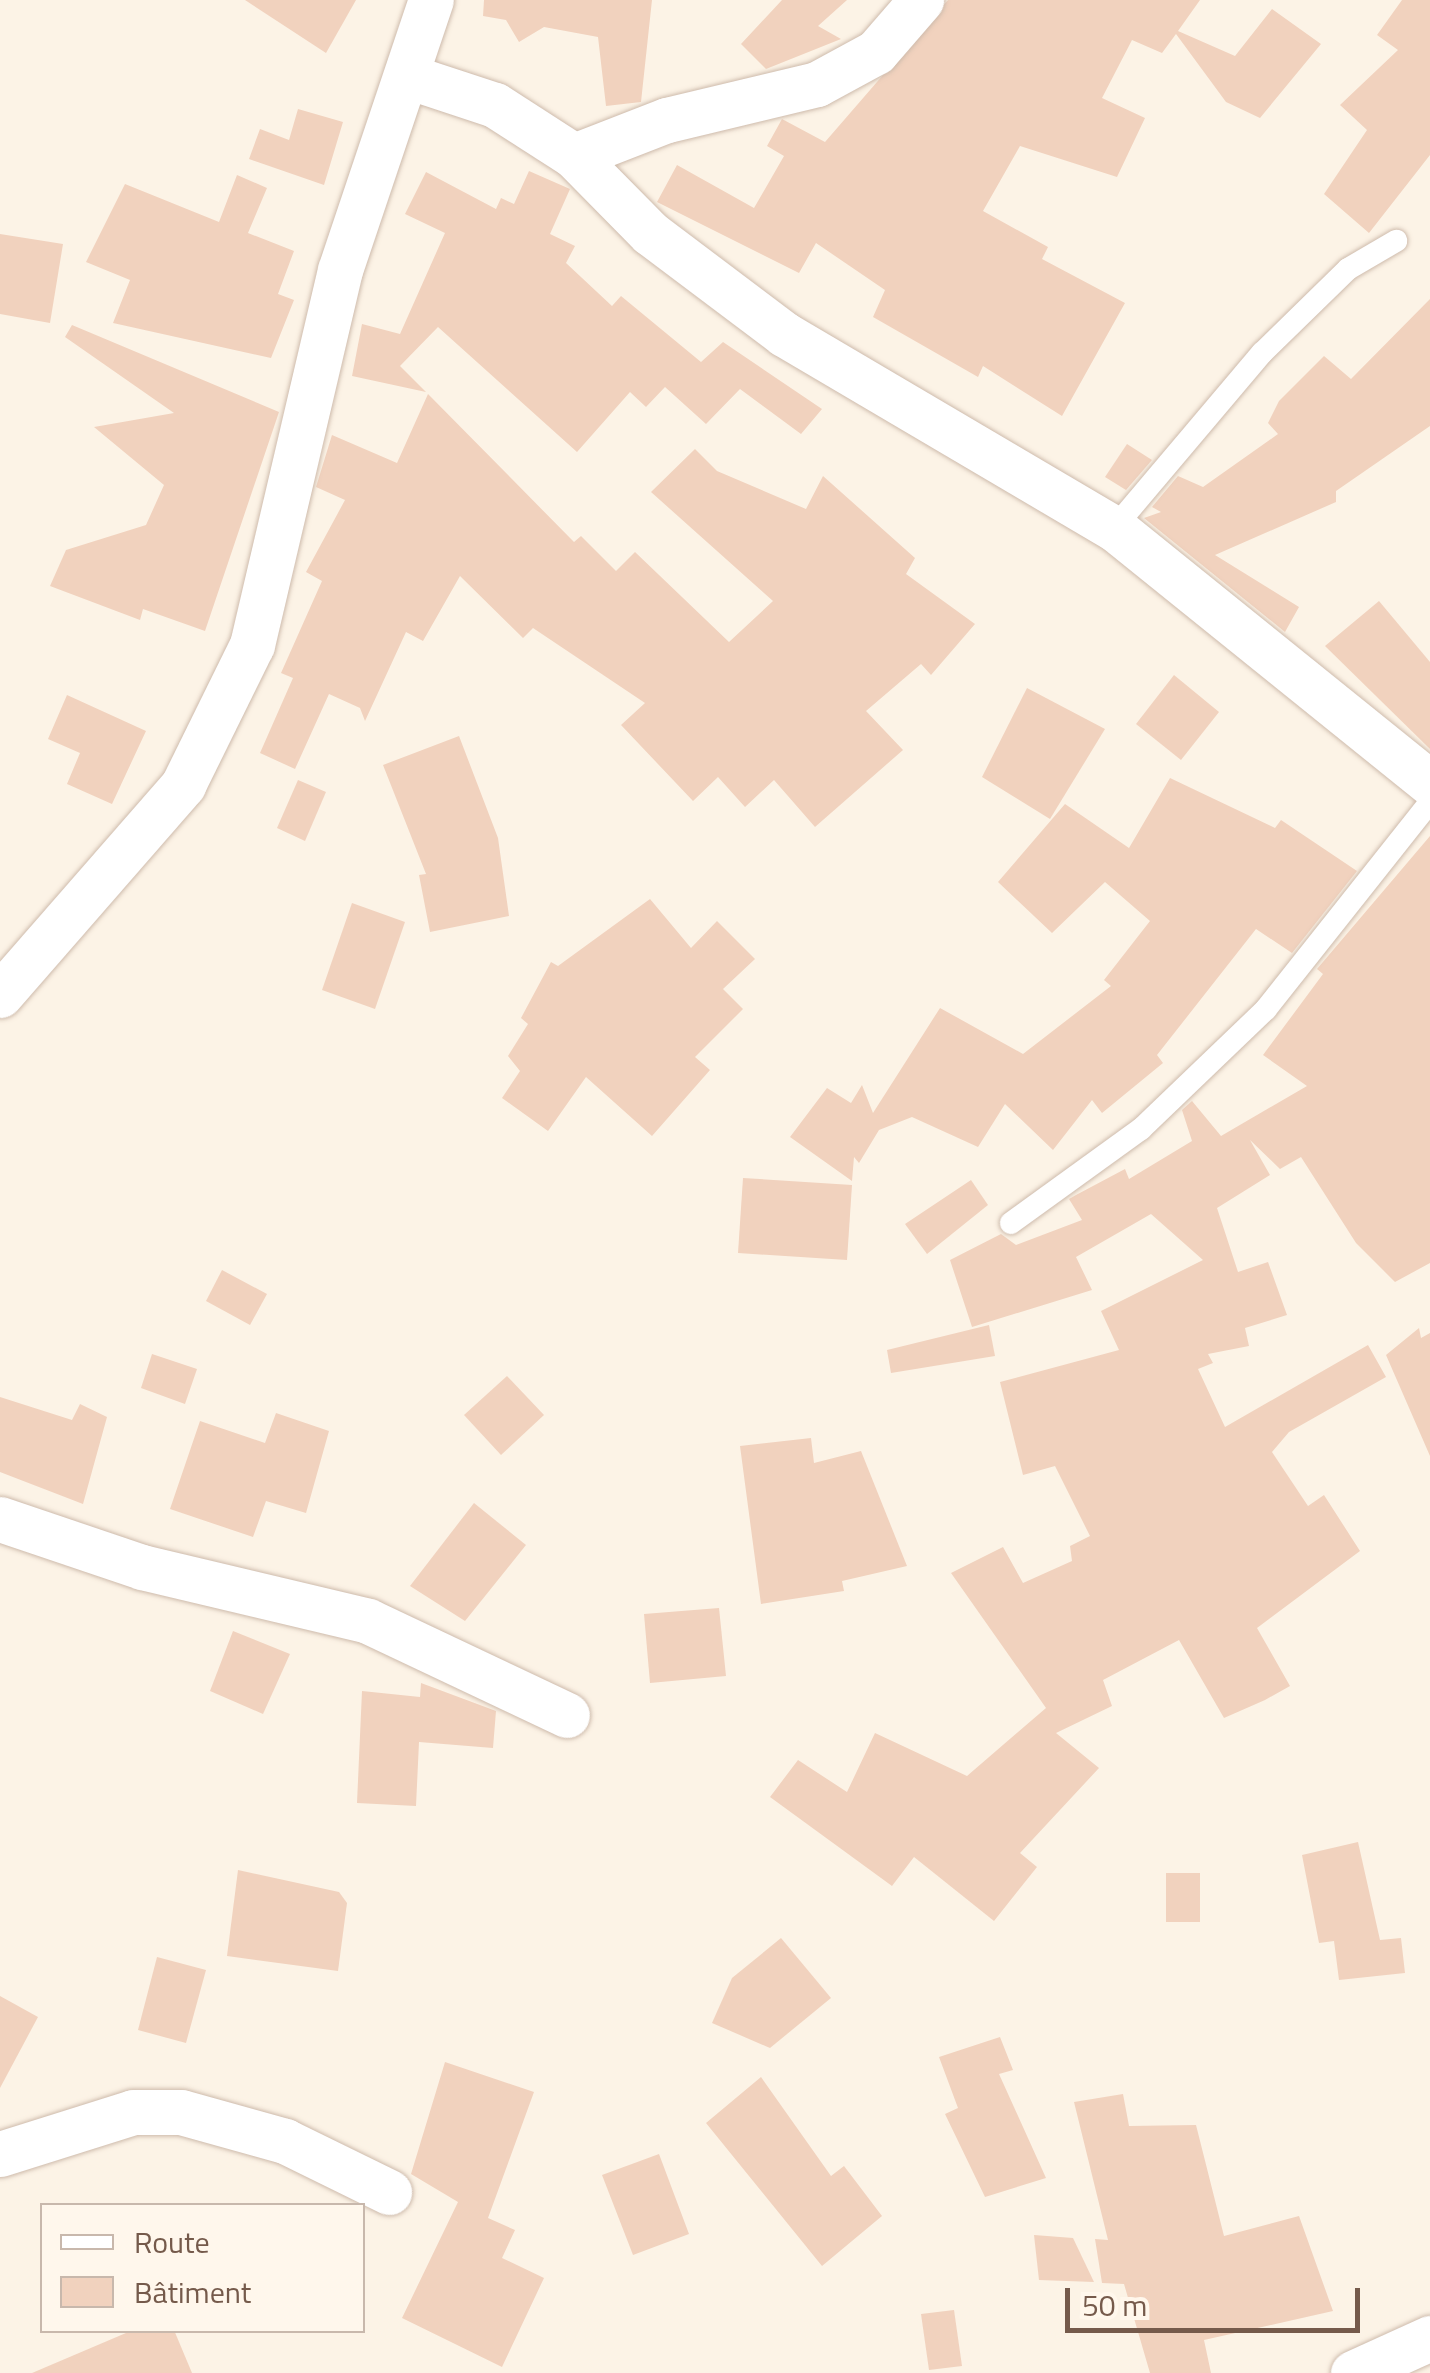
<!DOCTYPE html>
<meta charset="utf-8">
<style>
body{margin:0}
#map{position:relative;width:1430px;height:2373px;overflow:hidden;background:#fcf3e6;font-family:"Titillium Web",sans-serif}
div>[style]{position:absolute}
.building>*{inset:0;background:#f1d2be}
.roads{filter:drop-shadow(0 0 2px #cebbac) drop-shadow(0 0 2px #cebbac)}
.service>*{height:22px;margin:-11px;padding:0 11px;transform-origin:11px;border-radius:11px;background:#fff}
.minor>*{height:45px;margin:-22.5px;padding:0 22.5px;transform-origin:22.5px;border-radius:22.5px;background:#fff}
span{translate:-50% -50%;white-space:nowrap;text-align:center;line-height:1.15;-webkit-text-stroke:8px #fff7ec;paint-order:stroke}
.legend{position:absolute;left:40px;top:2203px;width:325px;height:130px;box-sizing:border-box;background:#fff7ec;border:2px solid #c8b8ac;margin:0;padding:12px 18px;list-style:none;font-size:30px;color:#755a4b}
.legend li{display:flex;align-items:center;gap:20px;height:50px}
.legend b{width:50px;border:2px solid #c8b8ac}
.scale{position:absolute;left:1065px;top:2288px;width:295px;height:45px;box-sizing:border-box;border:5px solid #755a4b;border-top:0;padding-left:12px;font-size:30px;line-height:35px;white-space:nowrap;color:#755a4b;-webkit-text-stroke:8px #fff7ec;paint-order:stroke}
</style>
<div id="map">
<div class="building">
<div style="clip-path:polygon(245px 0,356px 0,326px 53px)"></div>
<div style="clip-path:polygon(484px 0,652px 0,641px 102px,606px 106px,598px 37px,544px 27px,519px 42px,506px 20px,483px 16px)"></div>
<div style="clip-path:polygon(782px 0,847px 0,818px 26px,841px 39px,766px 69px,741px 44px)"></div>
<div style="clip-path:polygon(948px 0,1200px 0,1178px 31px,1235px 56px,1272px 9px,1321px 44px,1260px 118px,1226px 102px,1176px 34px,1162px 53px,1132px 40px,1102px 98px,1145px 118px,1117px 177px,1020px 146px,983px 211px,1048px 247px,1042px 259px,1125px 303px,1062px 416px,983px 366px,978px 377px,873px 317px,885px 290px,816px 243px,799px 273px,657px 202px,677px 165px,754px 208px,784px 156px,767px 146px,782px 119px,825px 142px)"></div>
<div style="clip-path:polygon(1402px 0,1430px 0,1430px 155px,1369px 233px,1324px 194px,1367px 130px,1340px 105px,1398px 50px,1377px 35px)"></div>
<div style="clip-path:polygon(298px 109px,343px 122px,324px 185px,249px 159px,260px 129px,289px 140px)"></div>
<div style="clip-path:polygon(529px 171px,570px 189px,550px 234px,575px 246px,566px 263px,612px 306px,621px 296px,701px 362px,723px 342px,822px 409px,801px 434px,740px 389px,706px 424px,665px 387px,646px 407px,630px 392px,577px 452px,438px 327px,400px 366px,426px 392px,352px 376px,362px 324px,400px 334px,445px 233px,405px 214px,426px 172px,496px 209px,501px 198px,514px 204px)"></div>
<div style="clip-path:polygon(237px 175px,267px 188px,248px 233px,294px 251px,278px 294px,294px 300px,271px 358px,113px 323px,130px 280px,86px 262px,125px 184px,219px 222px)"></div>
<div style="clip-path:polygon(0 234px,63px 244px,50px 323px,0 314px)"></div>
<div style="clip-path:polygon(1430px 299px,1430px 426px,1336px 491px,1336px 502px,1215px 555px,1299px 607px,1285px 632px,1144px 518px,1161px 512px,1152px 507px,1178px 476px,1203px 487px,1278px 434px,1268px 423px,1279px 401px,1324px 356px,1351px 379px)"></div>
<div style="clip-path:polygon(72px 325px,279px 412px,205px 631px,143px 609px,140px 620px,50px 586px,66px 550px,146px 525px,164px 485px,94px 427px,174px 413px,65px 337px)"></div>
<div style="clip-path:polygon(428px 394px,574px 542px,581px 536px,616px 571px,635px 552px,729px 642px,773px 601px,651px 492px,695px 449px,717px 471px,806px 509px,823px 476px,915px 558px,906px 574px,975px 624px,931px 675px,921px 664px,866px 711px,903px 750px,815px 827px,774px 780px,745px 807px,718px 777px,693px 801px,621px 725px,645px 703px,533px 628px,523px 638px,460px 576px,423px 641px,406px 632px,365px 721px,360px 708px,329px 694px,295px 769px,260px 753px,293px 678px,281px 673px,322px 581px,306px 572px,345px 500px,316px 487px,332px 435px,397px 463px)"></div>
<div style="clip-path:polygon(1127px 444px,1152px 460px,1126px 490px,1105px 477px)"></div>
<div style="clip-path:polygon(1379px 601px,1430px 662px,1430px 749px,1325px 646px)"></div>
<div style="clip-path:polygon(1174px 675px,1219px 712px,1181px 760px,1136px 724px)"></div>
<div style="clip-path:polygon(1027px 688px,1105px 729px,1050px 819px,982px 777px)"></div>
<div style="clip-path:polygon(67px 695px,146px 731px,112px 804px,67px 784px,80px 753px,48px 739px)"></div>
<div style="clip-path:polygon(459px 736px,498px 838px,509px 916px,430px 932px,419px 875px,426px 874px,383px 765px)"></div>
<div style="clip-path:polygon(1170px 778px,1275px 828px,1281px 820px,1357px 871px,1292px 953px,1256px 929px,1157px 1055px,1163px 1063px,1102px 1113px,1092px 1100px,1053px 1150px,1005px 1104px,978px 1147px,912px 1117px,879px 1130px,859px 1163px,854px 1157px,852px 1181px,790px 1137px,827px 1088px,851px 1103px,862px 1085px,873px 1113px,940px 1008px,1023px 1054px,1111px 986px,1104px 980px,1150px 921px,1105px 882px,1052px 933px,998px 882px,1065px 804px,1129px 848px)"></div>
<div style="clip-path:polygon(298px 780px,326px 792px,305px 841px,277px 828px)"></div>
<div style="clip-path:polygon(1430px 836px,1430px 1263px,1395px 1282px,1356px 1243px,1301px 1157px,1280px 1169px,1250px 1140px,1270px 1175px,1217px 1208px,1238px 1272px,1268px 1262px,1287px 1315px,1245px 1328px,1249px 1346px,1208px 1354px,1213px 1363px,1198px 1369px,1225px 1427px,1368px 1345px,1386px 1377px,1289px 1432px,1272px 1452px,1308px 1506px,1324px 1495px,1360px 1551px,1257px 1628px,1290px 1686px,1265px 1700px,1224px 1718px,1179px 1640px,1103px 1680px,1112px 1706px,1056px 1733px,1099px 1768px,1020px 1853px,1037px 1867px,994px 1921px,914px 1857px,892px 1886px,770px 1797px,798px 1760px,847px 1792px,875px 1733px,967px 1776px,1046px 1708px,951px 1573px,1003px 1547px,1023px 1583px,1072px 1561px,1070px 1546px,1090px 1536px,1055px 1466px,1023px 1475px,1000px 1382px,1119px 1350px,1101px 1311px,1203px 1260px,1151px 1214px,1076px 1257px,1092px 1290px,972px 1327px,950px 1260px,1001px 1234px,1016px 1245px,1082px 1220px,1069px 1199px,1076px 1195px,1125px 1169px,1129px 1179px,1192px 1141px,1182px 1110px,1192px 1101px,1221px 1136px,1307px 1086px,1263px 1055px,1323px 974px,1317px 969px)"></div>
<div style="clip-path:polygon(650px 899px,691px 948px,717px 921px,755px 959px,723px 989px,743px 1009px,695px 1057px,710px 1070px,652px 1136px,586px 1077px,548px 1131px,502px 1098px,520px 1071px,508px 1056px,528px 1024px,521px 1018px,551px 962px,558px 966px)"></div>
<div style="clip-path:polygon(352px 903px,405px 922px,375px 1009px,322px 990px)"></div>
<div style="clip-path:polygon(743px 1178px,852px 1185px,847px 1260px,738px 1253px)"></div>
<div style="clip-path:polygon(971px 1180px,988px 1205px,927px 1254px,905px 1224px)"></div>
<div style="clip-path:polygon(222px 1270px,267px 1294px,250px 1325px,206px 1301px)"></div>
<div style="clip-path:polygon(989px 1325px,995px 1356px,891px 1373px,887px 1350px)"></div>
<div style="clip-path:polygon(1419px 1328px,1421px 1338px,1430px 1333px,1430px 1456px,1386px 1355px)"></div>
<div style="clip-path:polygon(152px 1354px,197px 1369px,185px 1404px,141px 1388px)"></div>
<div style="clip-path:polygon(507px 1376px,544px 1415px,501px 1455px,464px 1415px)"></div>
<div style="clip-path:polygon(0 1397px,72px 1420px,80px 1404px,107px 1417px,83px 1504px,0 1472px)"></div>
<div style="clip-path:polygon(276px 1413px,329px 1431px,306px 1513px,266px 1501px,253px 1537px,170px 1509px,200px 1421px,265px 1443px)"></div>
<div style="clip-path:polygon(811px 1438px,814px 1463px,861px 1451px,907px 1566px,842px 1581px,844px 1591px,761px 1604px,740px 1446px)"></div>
<div style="clip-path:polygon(474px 1503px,526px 1545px,465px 1621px,410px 1586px)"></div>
<div style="clip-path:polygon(719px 1608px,726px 1676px,650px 1683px,644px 1614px)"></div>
<div style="clip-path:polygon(233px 1631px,290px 1654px,263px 1714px,210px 1691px)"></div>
<div style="clip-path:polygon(421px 1683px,496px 1711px,493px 1748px,419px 1742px,416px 1806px,357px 1803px,362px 1691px,420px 1697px)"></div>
<div style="clip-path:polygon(1358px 1842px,1380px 1940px,1401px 1938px,1405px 1973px,1339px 1980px,1334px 1941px,1319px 1943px,1302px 1855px)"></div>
<div style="clip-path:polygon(238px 1870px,339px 1892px,347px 1903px,338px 1971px,227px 1956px)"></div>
<div style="clip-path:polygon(1166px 1873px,1200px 1873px,1200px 1922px,1166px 1922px)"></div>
<div style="clip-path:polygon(781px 1938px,831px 1998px,770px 2048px,712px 2023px,732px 1978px)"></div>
<div style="clip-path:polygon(157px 1957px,206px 1970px,186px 2043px,138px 2030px)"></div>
<div style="clip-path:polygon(0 1996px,38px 2017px,0 2088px)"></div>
<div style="clip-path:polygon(1000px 2037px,1013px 2070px,999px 2074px,1046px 2178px,985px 2197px,945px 2114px,958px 2108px,939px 2057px)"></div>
<div style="clip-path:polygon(445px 2062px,534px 2092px,488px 2218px,515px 2230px,502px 2258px,544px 2278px,502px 2367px,402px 2318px,458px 2202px,411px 2174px)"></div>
<div style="clip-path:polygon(761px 2077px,831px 2176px,844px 2166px,882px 2216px,822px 2266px,706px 2123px)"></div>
<div style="clip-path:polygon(1123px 2094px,1129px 2126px,1196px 2125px,1224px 2236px,1299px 2216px,1333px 2311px,1204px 2340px,1211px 2373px,1150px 2373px,1124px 2284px,1102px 2283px,1095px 2239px,1108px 2240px,1074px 2102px)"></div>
<div style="clip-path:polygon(659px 2154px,689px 2234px,633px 2255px,602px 2175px)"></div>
<div style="clip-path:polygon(1034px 2235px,1073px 2238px,1094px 2282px,1039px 2280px)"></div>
<div style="clip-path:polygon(954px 2310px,962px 2366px,929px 2370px,921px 2314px)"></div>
<div style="clip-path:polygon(133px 2330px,174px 2330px,192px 2373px,32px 2373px)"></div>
</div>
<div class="roads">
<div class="service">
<div style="left:1114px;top:528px;width:229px;rotate:-49.8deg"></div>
<div style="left:1262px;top:353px;width:120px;rotate:-44.3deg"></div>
<div style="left:1348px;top:269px;width:56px;rotate:-30.3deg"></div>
<div style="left:1011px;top:1223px;width:160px;rotate:-35.9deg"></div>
<div style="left:1141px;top:1129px;width:173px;rotate:-43.8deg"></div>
<div style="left:1266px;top:1009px;width:264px;rotate:-51.6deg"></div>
</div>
<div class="minor">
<div style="left:410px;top:77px;width:89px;rotate:18.2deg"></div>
<div style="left:495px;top:105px;width:94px;rotate:32.8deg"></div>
<div style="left:574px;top:156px;width:108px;rotate:45.4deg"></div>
<div style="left:650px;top:233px;width:168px;rotate:37deg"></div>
<div style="left:784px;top:334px;width:383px;rotate:30.5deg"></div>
<div style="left:1114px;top:528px;width:406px;rotate:38.9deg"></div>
<div style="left:574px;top:156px;width:100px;rotate:-21.2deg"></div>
<div style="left:667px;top:120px;width:154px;rotate:-13.5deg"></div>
<div style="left:817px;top:84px;width:67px;rotate:-28.5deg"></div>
<div style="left:876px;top:52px;width:69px;rotate:-49.1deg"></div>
<div style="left:0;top:995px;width:279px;rotate:-48.9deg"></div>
<div style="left:183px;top:785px;width:156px;rotate:-63.8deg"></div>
<div style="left:252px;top:645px;width:385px;rotate:-76.8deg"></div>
<div style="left:340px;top:270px;width:285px;rotate:-71.4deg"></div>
<div style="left:0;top:1519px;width:150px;rotate:18.7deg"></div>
<div style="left:142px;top:1567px;width:232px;rotate:13.4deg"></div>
<div style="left:368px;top:1621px;width:220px;rotate:25.3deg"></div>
<div style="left:0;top:2154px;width:139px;rotate:-17.5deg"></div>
<div style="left:133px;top:2112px;width:48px"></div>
<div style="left:181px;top:2112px;width:108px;rotate:15.6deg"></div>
<div style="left:285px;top:2141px;width:116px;rotate:26.1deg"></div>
<div style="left:1353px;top:2373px;width:85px;rotate:-24.4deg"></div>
</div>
</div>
<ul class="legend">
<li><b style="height:12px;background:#fff"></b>Route</li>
<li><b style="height:28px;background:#f1d2be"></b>Bâtiment</li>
</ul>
<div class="scale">50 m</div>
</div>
